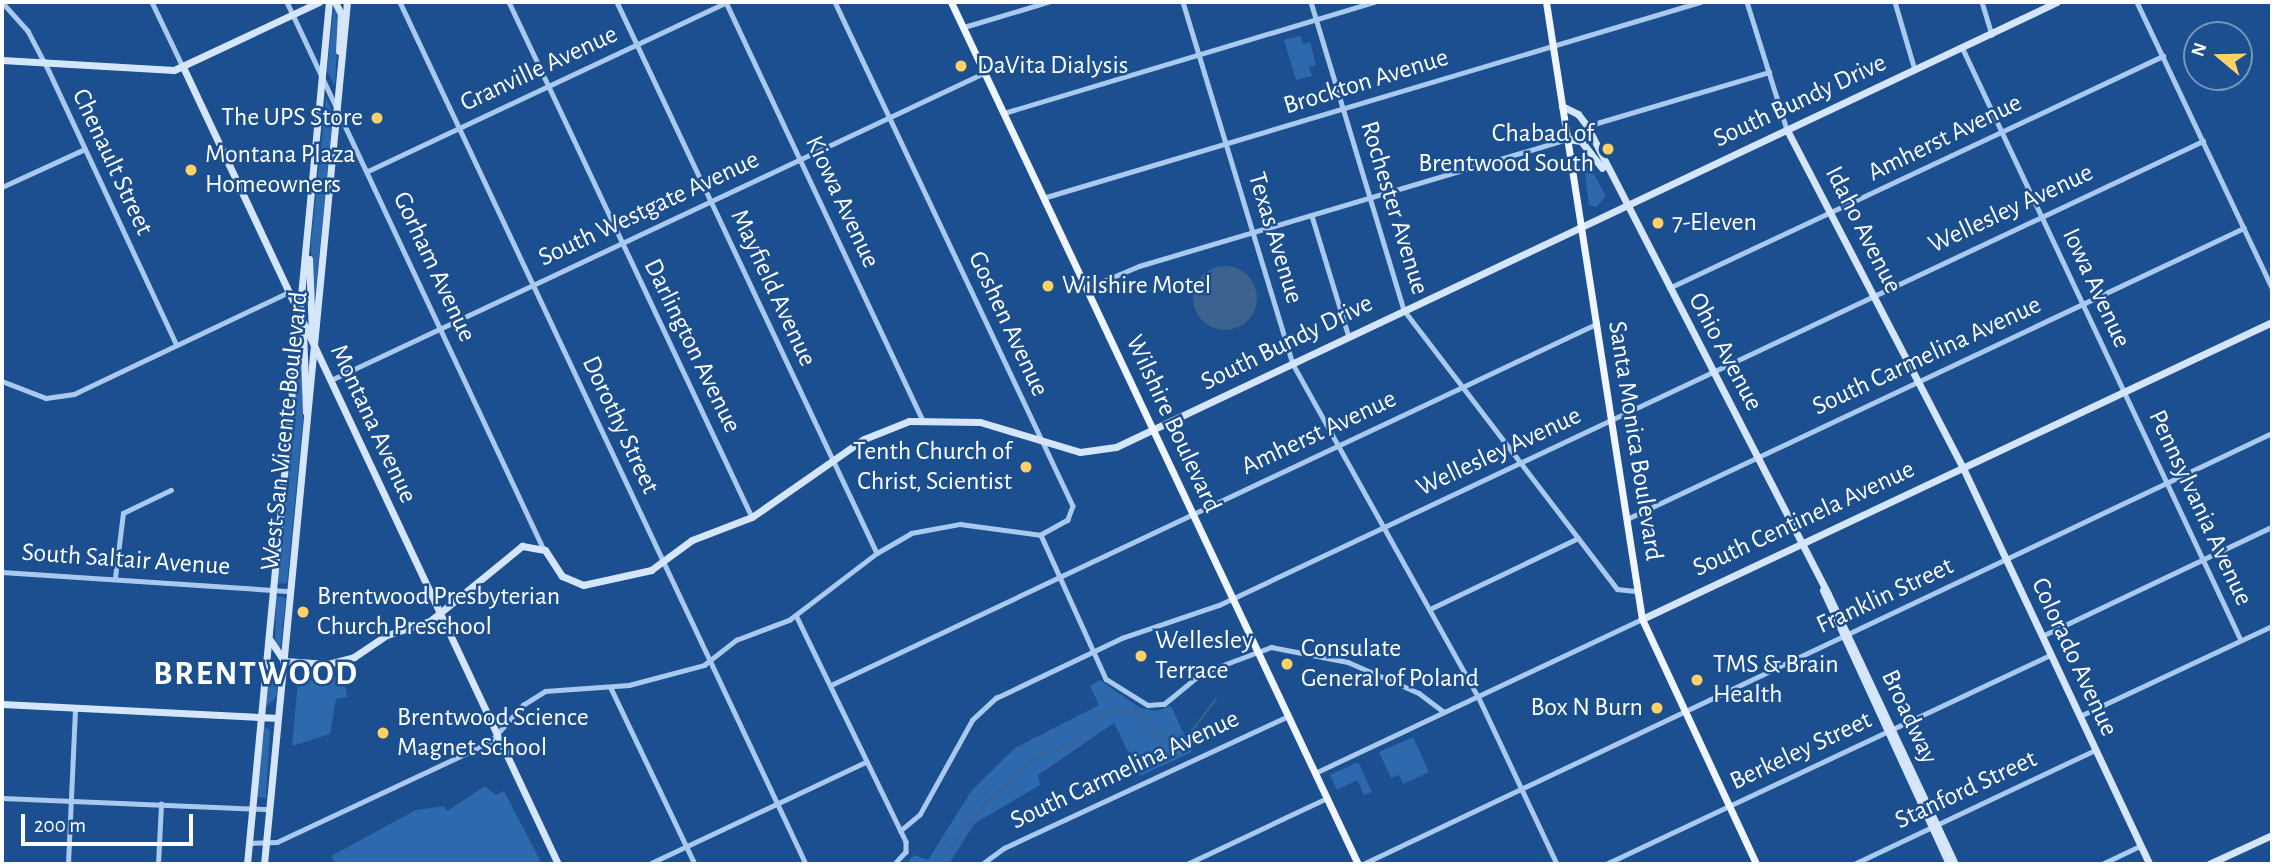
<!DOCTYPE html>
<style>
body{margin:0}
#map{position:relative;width:2274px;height:866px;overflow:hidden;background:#1b4f8f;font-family:"Alegreya Sans",sans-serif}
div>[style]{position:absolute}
.green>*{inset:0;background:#2e69ad}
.water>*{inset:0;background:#3c6290}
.round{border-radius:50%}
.stream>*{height:2px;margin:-1px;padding:0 1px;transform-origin:1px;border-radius:1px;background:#3c6290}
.street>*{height:4.5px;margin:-2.25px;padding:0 2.25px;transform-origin:2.25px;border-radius:2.25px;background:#a9c9ee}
.secondary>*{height:7px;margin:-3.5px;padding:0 3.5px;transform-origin:3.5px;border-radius:3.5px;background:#d6e6fa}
.primary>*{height:7px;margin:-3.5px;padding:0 3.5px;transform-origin:3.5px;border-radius:3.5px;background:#f0f6ff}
.dots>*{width:19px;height:19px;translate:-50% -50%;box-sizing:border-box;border:4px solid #1b4f8f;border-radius:50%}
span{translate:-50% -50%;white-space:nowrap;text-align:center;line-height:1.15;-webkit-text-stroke:5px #1b4f8f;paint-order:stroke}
.poi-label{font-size:26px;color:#fff}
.left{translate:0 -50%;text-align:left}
.right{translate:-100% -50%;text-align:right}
.street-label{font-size:26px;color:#fff}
.district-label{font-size:33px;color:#fff;font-weight:700;letter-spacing:2px}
.frame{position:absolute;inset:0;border:4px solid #fff;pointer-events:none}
.north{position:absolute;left:2183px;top:21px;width:70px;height:70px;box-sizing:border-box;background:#1b4f8f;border:2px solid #7695bc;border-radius:50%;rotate:289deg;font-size:19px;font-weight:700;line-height:28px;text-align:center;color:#fff}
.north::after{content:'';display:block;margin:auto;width:24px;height:32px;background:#ffd166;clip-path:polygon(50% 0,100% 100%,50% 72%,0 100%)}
.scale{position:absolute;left:21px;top:814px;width:172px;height:32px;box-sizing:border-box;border:4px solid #fff;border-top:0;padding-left:9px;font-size:21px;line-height:24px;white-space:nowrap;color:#fff;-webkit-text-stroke:5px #1b4f8f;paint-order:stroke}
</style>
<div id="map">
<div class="green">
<div style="clip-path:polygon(334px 5px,339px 10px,335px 86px,327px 71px)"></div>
<div style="clip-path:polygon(1300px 36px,1303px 44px,1310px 42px,1316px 65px,1309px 67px,1312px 76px,1296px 80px,1284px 40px)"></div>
<div style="clip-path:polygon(326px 98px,333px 113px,313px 320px,311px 244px)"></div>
<div style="clip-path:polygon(1582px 153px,1606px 196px,1596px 207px,1589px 205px)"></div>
<div style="clip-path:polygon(301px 344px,303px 419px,287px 584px,278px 583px)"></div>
<div style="clip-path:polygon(276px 596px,286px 598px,280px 652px,275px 647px)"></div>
<div style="clip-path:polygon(279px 670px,276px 697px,266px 707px,269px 680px)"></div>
<div style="clip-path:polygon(344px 676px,347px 697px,336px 699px,330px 734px,292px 746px,298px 682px)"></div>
<div style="clip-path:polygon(1100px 680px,1140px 708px,1156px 711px,1171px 706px,1192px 752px,1140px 776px,1114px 723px,1038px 775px,1040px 785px,974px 824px,949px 864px,906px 864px,914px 855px,928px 860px,972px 790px,1015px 748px,1099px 705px,1090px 686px)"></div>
<div style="clip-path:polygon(264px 726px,270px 730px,266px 798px,257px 797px)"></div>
<div style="clip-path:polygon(1413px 737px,1429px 772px,1403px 784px,1399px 775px,1391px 778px,1379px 752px)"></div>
<div style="clip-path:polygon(1358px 762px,1372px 792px,1364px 795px,1357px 780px,1337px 790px,1330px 775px)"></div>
<div style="clip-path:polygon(485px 786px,496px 795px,504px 791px,542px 864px,335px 864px,331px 856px,416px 810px,444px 806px,447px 811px)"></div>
</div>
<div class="water">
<div class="round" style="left:1193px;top:266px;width:64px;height:64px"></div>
</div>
<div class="stream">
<div style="left:938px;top:864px;width:76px;rotate:-51.9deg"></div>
<div style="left:985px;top:804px;width:73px;rotate:-42.2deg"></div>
<div style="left:1039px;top:755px;width:36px;rotate:-19deg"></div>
<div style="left:1073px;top:743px;width:29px;rotate:-46deg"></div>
<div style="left:1093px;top:722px;width:26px;rotate:-28deg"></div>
<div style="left:1116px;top:710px;width:23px;rotate:10deg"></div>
<div style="left:1139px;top:714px;width:39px;rotate:46deg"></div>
<div style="left:1166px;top:742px;width:15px;rotate:11deg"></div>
<div style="left:1181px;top:745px;width:58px;rotate:-52.7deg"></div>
</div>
<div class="street">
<div style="left:2px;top:2px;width:39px;rotate:48deg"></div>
<div style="left:28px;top:31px;width:45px;rotate:62.3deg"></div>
<div style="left:49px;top:71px;width:302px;rotate:65deg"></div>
<div style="left:152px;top:2px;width:72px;rotate:64.5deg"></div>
<div style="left:287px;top:2px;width:605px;rotate:64.87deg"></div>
<div style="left:400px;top:2px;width:953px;rotate:64.78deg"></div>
<div style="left:509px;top:2px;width:569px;rotate:64.74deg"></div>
<div style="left:617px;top:2px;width:609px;rotate:64.74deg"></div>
<div style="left:726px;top:2px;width:461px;rotate:64.8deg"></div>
<div style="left:835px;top:2px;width:557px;rotate:64.72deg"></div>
<div style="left:1073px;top:506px;width:15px;rotate:110deg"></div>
<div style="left:1068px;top:520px;width:31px;rotate:151deg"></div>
<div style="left:1183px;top:2px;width:378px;rotate:73.1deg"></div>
<div style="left:1293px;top:364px;width:380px;rotate:60.9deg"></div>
<div style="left:1478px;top:696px;width:186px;rotate:64.8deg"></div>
<div style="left:1311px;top:2px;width:322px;rotate:73.2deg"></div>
<div style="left:1404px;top:310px;width:351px;rotate:52.6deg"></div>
<div style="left:1617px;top:589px;width:20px;rotate:6deg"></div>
<div style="left:1747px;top:2px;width:134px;rotate:72.6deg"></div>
<div style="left:1895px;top:2px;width:71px;rotate:73.6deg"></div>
<div style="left:1982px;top:2px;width:34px;rotate:73deg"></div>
<div style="left:2137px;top:2px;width:316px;rotate:64.7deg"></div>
<div style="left:964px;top:27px;width:88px;rotate:-16.6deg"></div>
<div style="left:1963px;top:49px;width:653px;rotate:64.81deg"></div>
<div style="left:1004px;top:113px;width:386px;rotate:-16.7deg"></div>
<div style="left:1587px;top:126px;width:190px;rotate:-16.5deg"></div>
<div style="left:368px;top:171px;width:397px;rotate:-25.2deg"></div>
<div style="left:2px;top:187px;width:91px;rotate:-24.6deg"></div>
<div style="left:1043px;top:198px;width:686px;rotate:-16.61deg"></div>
<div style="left:1312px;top:216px;width:127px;rotate:73deg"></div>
<div style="left:1087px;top:288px;width:56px;rotate:-22.9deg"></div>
<div style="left:1139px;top:266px;width:446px;rotate:-16.5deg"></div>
<div style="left:1669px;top:288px;width:546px;rotate:-25.16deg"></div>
<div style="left:331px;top:380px;width:722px;rotate:-25.18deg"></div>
<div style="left:2px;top:381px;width:47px;rotate:21.1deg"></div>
<div style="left:46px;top:398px;width:28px;rotate:-8deg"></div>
<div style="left:74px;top:394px;width:238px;rotate:-25.4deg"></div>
<div style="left:1627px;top:519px;width:682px;rotate:-25.25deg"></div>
<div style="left:1041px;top:535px;width:158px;rotate:65.7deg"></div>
<div style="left:1106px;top:679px;width:49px;rotate:31.8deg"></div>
<div style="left:1148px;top:705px;width:16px;rotate:-4deg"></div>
<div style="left:1164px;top:704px;width:49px;rotate:-39.2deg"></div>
<div style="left:1202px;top:673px;width:74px;rotate:-20.6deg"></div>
<div style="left:1271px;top:647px;width:78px;rotate:11deg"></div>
<div style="left:1348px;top:662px;width:77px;rotate:23.6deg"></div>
<div style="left:1419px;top:693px;width:31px;rotate:37deg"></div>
<div style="left:2px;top:572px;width:289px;rotate:3.8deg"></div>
<div style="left:115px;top:578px;width:65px;rotate:-83deg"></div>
<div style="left:123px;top:513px;width:53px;rotate:-25.6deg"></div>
<div style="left:1430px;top:609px;width:164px;rotate:-25.6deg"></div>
<div style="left:796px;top:615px;width:252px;rotate:64.1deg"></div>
<div style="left:906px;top:842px;width:10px;rotate:90deg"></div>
<div style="left:906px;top:852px;width:16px;rotate:133deg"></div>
<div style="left:2042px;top:636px;width:255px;rotate:-25.4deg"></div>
<div style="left:831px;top:685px;width:846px;rotate:-25.26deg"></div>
<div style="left:611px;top:688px;width:195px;rotate:64.5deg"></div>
<div style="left:2080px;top:716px;width:212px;rotate:-25.1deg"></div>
<div style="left:1315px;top:773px;width:361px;rotate:-25.2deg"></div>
<div style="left:2px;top:798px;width:267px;rotate:2.4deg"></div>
<div style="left:900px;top:831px;width:26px;rotate:-40deg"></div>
<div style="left:920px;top:814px;width:107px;rotate:-61deg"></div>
<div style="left:972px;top:720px;width:33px;rotate:-43deg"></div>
<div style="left:996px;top:698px;width:140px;rotate:-25.5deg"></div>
<div style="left:1122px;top:638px;width:102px;rotate:-18.8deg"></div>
<div style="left:1219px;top:605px;width:1088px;rotate:-25.25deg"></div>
<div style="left:250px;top:843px;width:27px;rotate:-2deg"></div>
<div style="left:277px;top:842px;width:235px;rotate:-25.1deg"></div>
<div style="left:490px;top:742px;width:50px;rotate:-48.3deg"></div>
<div style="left:523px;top:705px;width:26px;rotate:-32deg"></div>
<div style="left:545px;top:691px;width:84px;rotate:-4.1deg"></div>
<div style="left:629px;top:685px;width:78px;rotate:-14.9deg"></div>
<div style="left:704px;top:665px;width:41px;rotate:-38deg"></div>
<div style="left:736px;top:640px;width:57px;rotate:-20.7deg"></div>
<div style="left:789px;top:620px;width:111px;rotate:-37.3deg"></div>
<div style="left:877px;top:553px;width:39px;rotate:-30deg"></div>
<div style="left:911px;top:533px;width:50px;rotate:-10.4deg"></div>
<div style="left:960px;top:524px;width:82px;rotate:7.7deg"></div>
<div style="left:68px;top:864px;width:156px;rotate:-87.4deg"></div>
<div style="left:158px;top:864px;width:60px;rotate:-87.1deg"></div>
<div style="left:649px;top:864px;width:240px;rotate:-25.2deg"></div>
<div style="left:982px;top:864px;width:27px;rotate:-36deg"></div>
<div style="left:1004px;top:848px;width:313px;rotate:-24.9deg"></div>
<div style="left:1187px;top:864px;width:155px;rotate:-25.2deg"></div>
<div style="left:1363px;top:864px;width:1006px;rotate:-25.37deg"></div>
<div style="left:1606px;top:864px;width:491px;rotate:-25.2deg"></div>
<div style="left:1854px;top:864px;width:267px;rotate:-25.3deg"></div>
<div style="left:2102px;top:864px;width:42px;rotate:-25.3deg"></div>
</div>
<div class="secondary">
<div style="left:335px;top:2px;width:13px;rotate:63deg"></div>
<div style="left:341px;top:14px;width:37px;rotate:93deg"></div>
<div style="left:2px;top:60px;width:172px;rotate:3.3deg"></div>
<div style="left:174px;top:70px;width:160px;rotate:-25.1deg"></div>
<div style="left:183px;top:67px;width:881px;rotate:64.8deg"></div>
<div style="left:1562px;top:106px;width:18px;rotate:27deg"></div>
<div style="left:1578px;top:114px;width:15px;rotate:53deg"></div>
<div style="left:1587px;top:126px;width:526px;rotate:62.75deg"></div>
<div style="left:1828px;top:594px;width:298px;rotate:64.8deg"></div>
<div style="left:1787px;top:130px;width:381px;rotate:62.5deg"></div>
<div style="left:1963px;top:468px;width:438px;rotate:64.8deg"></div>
<div style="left:1567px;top:139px;width:14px;rotate:8deg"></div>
<div style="left:1581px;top:141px;width:34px;rotate:52deg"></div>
<div style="left:309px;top:259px;width:76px;rotate:87.7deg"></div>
<div style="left:303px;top:330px;width:82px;rotate:87.9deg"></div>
<div style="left:1823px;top:590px;width:302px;rotate:65.3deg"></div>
<div style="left:1642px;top:619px;width:696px;rotate:-25.24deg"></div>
<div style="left:270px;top:640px;width:25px;rotate:56deg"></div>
<div style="left:284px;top:661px;width:44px;rotate:3.9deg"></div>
<div style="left:328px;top:664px;width:27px;rotate:-15deg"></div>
<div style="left:354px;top:657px;width:40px;rotate:-34deg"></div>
<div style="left:387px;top:635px;width:45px;rotate:-18deg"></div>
<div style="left:430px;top:621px;width:119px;rotate:-39.2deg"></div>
<div style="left:522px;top:546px;width:23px;rotate:10deg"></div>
<div style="left:545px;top:550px;width:31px;rotate:57deg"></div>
<div style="left:562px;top:576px;width:23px;rotate:23deg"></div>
<div style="left:583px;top:585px;width:70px;rotate:-12.4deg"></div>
<div style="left:651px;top:570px;width:51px;rotate:-36.2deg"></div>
<div style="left:692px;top:540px;width:64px;rotate:-21deg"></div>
<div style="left:752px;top:517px;width:136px;rotate:-34.9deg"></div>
<div style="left:864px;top:439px;width:48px;rotate:-21.8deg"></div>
<div style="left:909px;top:421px;width:71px;rotate:0.8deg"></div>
<div style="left:980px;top:422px;width:104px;rotate:16.7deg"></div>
<div style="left:1080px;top:452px;width:36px;rotate:-8deg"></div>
<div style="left:1116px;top:447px;width:1041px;rotate:-25.31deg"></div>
<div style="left:2px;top:704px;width:276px;rotate:2.9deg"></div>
<div style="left:247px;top:864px;width:866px;rotate:-84.57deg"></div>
<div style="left:264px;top:864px;width:866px;rotate:-84.5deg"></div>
<div style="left:2209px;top:864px;width:69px;rotate:-24.7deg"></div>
</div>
<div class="primary">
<div style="left:951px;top:2px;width:953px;rotate:64.73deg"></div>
<div style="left:1546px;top:2px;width:624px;rotate:81.16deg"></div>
<div style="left:1642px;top:619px;width:270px;rotate:65deg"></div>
</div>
<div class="dots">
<div style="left:961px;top:66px;background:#ffd166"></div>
<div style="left:377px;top:118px;background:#ffd166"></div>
<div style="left:1608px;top:149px;background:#ffd166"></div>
<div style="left:191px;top:170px;background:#ffd166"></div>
<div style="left:1658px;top:223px;background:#ffd166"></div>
<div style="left:1048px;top:286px;background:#ffd166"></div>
<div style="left:1026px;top:467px;background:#ffd166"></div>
<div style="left:303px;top:612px;background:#ffd166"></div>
<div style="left:1141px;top:656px;background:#ffd166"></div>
<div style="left:1287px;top:664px;background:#ffd166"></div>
<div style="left:1697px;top:680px;background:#ffd166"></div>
<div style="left:1657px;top:708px;background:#ffd166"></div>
<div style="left:383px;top:733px;background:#ffd166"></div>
</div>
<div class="poi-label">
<span class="left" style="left:977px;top:66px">DaVita Dialysis</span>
<span class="right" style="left:363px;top:118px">The UPS Store</span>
<span class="right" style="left:1594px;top:149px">Chabad of<br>Brentwood South</span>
<span class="left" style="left:205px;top:170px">Montana Plaza<br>Homeowners</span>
<span class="left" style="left:1672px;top:223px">7-Eleven</span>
<span class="left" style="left:1062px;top:286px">Wilshire Motel</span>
<span class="right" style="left:1012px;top:467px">Tenth Church of<br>Christ, Scientist</span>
<span class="left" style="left:317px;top:612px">Brentwood Presbyterian<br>Church Preschool</span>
<span class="left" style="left:1155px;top:656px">Wellesley<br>Terrace</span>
<span class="left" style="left:1301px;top:664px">Consulate<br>General of Poland</span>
<span class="left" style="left:1713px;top:680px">TMS &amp; Brain<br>Health</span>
<span class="right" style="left:1643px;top:708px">Box N Burn</span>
<span class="left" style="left:397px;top:733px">Brentwood Science<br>Magnet School</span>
</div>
<div class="street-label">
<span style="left:539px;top:69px;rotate:-25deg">Granville Avenue</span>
<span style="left:1366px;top:82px;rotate:-17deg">Brockton Avenue</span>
<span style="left:1800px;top:101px;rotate:-25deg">South Bundy Drive</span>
<span style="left:1945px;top:138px;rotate:-26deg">Amherst Avenue</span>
<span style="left:112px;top:162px;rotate:65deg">Chenault Street</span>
<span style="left:842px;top:202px;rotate:65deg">Kiowa Avenue</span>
<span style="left:1394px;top:208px;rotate:73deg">Rochester Avenue</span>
<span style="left:649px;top:209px;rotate:-25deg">South Westgate Avenue</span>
<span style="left:2011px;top:209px;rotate:-25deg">Wellesley Avenue</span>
<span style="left:1863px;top:230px;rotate:63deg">Idaho Avenue</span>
<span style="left:1275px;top:238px;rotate:73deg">Texas Avenue</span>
<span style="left:434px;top:267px;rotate:65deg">Gorham Avenue</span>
<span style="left:773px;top:288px;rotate:65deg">Mayfield Avenue</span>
<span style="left:2096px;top:288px;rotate:65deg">Iowa Avenue</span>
<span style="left:1008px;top:324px;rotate:65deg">Goshen Avenue</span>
<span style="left:1287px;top:343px;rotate:-26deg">South Bundy Drive</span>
<span style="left:692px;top:346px;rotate:64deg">Darlington Avenue</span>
<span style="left:1725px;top:352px;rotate:62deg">Ohio Avenue</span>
<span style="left:1927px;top:356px;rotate:-25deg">South Carmelina Avenue</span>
<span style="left:373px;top:424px;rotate:65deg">Montana Avenue</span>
<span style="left:1173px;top:424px;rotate:65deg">Wilshire Boulevard</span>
<span style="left:620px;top:425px;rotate:65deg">Dorothy Street</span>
<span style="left:285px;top:431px;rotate:-84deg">West San Vicente Boulevard</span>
<span style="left:1319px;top:433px;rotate:-25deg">Amherst Avenue</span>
<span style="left:1635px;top:441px;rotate:81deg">Santa Monica Boulevard</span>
<span style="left:1499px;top:452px;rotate:-25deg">Wellesley Avenue</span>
<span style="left:2200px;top:508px;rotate:65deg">Pennsylvania Avenue</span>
<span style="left:1804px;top:519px;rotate:-25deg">South Centinela Avenue</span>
<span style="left:126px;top:560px;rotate:4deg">South Saltair Avenue</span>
<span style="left:1885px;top:596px;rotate:-25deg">Franklin Street</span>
<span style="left:2074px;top:657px;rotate:65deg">Colorado Avenue</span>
<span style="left:1909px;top:717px;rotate:65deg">Broadway</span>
<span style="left:1801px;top:751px;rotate:-25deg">Berkeley Street</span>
<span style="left:1125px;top:770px;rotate:-25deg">South Carmelina Avenue</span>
<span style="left:1966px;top:790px;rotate:-25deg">Stanford Street</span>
</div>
<div class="district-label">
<span style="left:256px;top:675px">BRENTWOOD</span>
</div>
<div class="frame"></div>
<div class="north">N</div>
<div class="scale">200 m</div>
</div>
